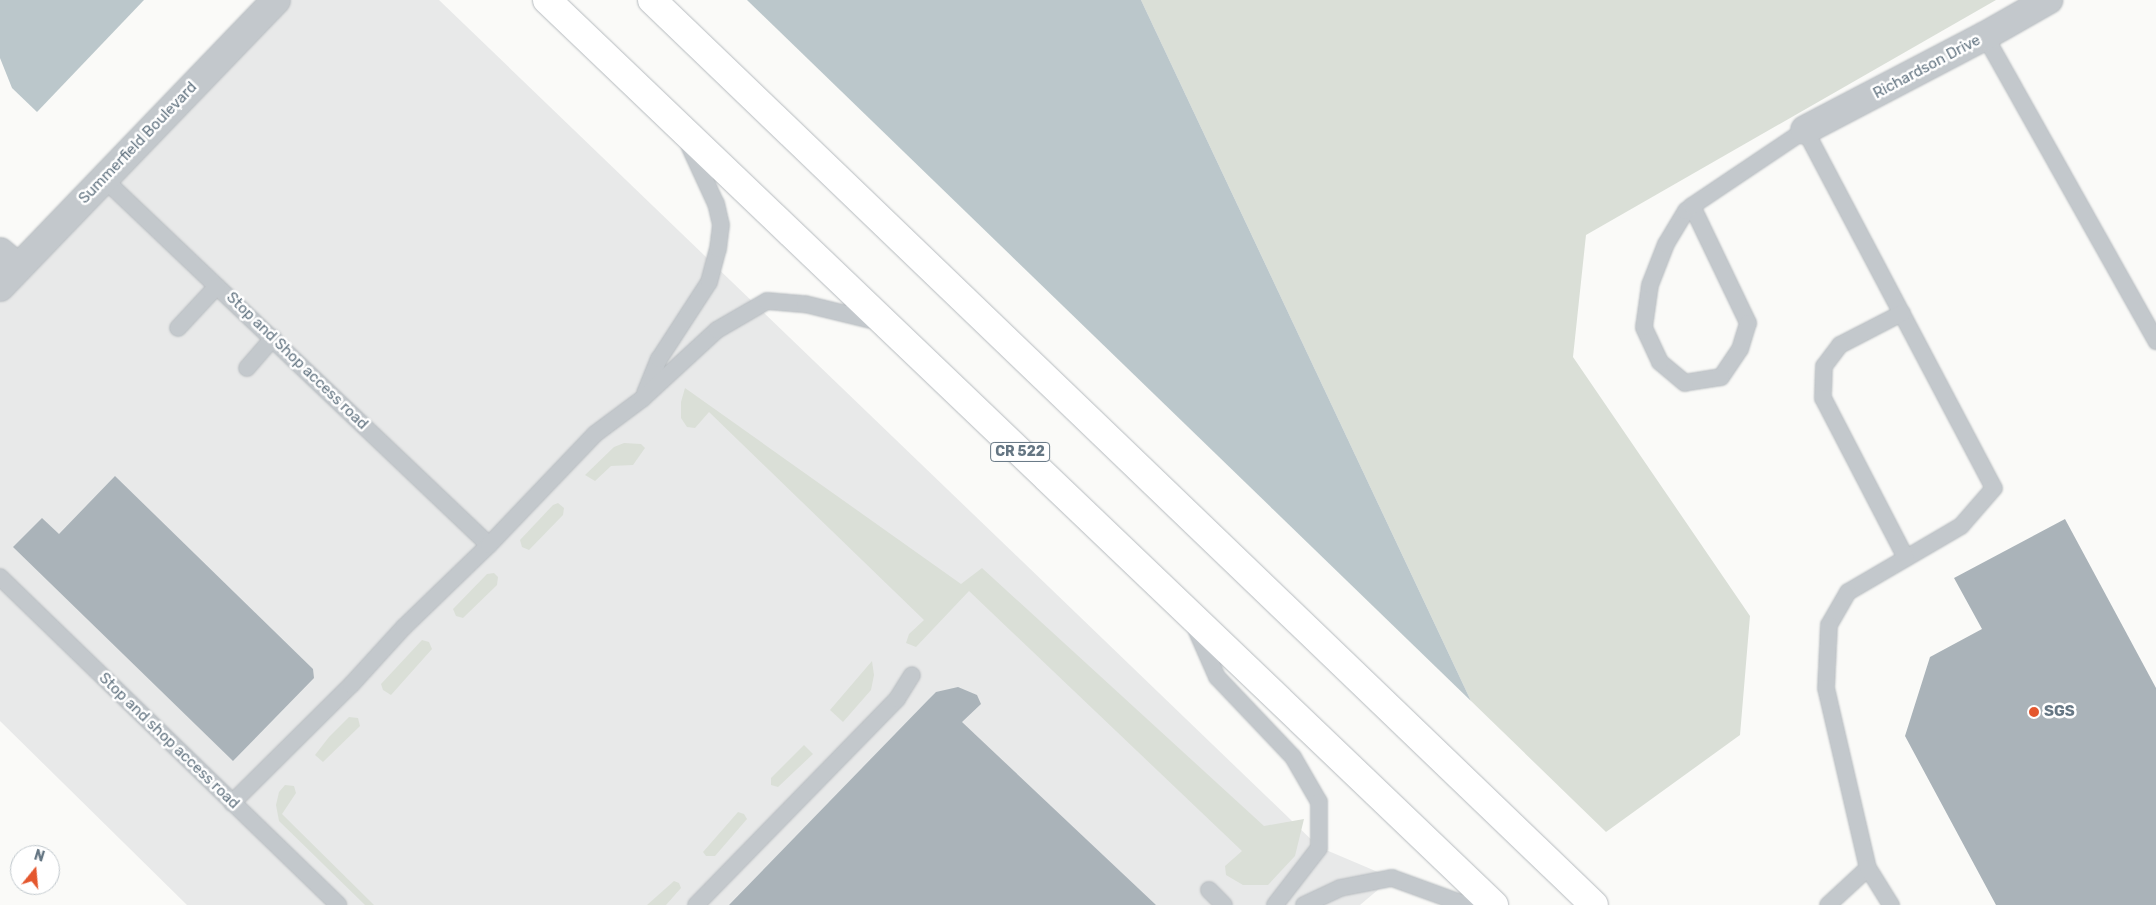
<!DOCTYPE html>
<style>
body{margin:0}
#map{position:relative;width:2156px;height:905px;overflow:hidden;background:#fafaf8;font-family:Rubik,sans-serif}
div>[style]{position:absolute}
.built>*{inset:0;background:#e8e9e9}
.green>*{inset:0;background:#dadfd7}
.water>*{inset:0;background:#bbc7cb}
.building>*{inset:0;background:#aab3b9}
.roads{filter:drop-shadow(0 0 1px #b5babe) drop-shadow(0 0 1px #b5babe)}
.service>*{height:16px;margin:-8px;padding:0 8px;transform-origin:8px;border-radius:8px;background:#c3c8cc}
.minor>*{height:28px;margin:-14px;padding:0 14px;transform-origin:14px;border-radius:14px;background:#c3c8cc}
.primary>*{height:28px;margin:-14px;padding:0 14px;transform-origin:14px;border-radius:14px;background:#fff}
.dots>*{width:14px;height:14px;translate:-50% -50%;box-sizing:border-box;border:2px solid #fff;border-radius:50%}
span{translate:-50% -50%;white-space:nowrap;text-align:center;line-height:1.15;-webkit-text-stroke:5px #fff;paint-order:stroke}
.shield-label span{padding:1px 4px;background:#fff;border:1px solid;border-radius:4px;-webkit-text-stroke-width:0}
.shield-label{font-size:14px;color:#657683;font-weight:700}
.street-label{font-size:15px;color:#657683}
.poi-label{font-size:15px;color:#657683;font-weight:700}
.left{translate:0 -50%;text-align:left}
.north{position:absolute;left:10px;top:845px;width:50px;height:50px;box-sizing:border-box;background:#fff;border:1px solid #c1c8cd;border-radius:50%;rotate:17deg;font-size:14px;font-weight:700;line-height:20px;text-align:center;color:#657683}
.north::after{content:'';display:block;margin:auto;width:18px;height:22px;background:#e4572e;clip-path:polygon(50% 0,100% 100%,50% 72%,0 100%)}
</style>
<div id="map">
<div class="built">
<div style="clip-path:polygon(281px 0,439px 0,1319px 847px,1392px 878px,1360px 905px,187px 905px,0 721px,0 295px)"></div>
</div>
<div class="green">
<div style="clip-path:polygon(1141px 0,1996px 0,1586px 235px,1573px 357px,1750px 616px,1740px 735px,1606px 832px,1471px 701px)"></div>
<div style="clip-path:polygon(685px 388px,961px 584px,982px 568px,1264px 826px,1304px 819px,1295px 856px,1268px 885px,1243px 885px,1226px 875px,1225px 866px,1242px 851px,969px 591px,916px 647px,906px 643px,909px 634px,924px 620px,709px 412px,695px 428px,687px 427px,681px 418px,681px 402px)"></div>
<div style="clip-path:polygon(624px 443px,641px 444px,645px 448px,633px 465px,611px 466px,595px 481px,585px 475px,614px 447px)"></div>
<div style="clip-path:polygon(558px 503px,564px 508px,563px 515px,529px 550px,522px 547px,520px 540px,553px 505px)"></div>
<div style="clip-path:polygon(494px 573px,498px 577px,497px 585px,463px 618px,456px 616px,453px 609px,487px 574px)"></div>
<div style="clip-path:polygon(422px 640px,429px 642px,432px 649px,391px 695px,383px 690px,381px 684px)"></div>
<div style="clip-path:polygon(872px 661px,874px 675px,871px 690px,843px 722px,830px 710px)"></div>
<div style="clip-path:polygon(349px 717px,358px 718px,360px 726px,323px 762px,315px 755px,329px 737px)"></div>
<div style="clip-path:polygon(804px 745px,813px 754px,778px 787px,771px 785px,771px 778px)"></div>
<div style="clip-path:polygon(285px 785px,294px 786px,296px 793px,282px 814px,374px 905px,365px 905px,279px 821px,276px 805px,279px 792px)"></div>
<div style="clip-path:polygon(738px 812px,744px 814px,747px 819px,715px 856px,706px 856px,703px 852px)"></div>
<div style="clip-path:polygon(674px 881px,679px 883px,681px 888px,666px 905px,647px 905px)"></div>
</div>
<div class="water">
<div style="clip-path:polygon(0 0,144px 0,37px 112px,12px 88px,0 58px)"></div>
<div style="clip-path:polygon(747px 0,1141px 0,1471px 701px)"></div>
</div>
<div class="building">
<div style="clip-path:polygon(115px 476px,313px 669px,314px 678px,233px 761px,13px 547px,42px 518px,59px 534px)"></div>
<div style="clip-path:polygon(2065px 519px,2156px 688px,2156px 905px,1996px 905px,1905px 736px,1930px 657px,1982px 629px,1954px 578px)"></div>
<div style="clip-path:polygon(958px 687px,977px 695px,981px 704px,962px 722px,1156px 905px,729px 905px,929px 699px,936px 692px)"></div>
</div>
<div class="roads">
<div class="service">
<div style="left:1985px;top:36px;width:350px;rotate:60.7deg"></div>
<div style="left:104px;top:179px;width:531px;rotate:43.55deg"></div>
<div style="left:1692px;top:206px;width:130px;rotate:64.4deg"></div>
<div style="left:1748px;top:323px;width:27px;rotate:107deg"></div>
<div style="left:1740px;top:349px;width:34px;rotate:124deg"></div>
<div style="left:1721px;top:377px;width:36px;rotate:171deg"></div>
<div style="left:1685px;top:383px;width:33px;rotate:-140deg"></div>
<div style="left:1660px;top:362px;width:38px;rotate:-115deg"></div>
<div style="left:1644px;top:327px;width:42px;rotate:-81.9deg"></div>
<div style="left:1650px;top:285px;width:44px;rotate:-68.7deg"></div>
<div style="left:1666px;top:244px;width:39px;rotate:-59deg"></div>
<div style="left:1686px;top:211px;width:8px;rotate:-40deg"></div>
<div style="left:1692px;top:206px;width:136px;rotate:-33.9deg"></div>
<div style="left:1805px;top:130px;width:405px;rotate:62.2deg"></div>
<div style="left:1994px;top:488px;width:50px;rotate:131deg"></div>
<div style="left:1961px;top:526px;width:131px;rotate:149.7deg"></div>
<div style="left:1848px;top:592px;width:38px;rotate:120deg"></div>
<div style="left:1829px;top:625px;width:63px;rotate:92.7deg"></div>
<div style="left:1826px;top:688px;width:185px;rotate:76.9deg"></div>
<div style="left:1902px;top:313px;width:70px;rotate:152.7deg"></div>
<div style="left:1840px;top:345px;width:26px;rotate:127deg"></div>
<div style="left:1824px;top:366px;width:32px;rotate:92deg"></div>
<div style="left:1823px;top:398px;width:180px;rotate:62.6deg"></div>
<div style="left:178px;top:328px;width:57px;rotate:-47.1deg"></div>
<div style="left:247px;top:368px;width:40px;rotate:-49deg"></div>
<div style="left:645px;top:393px;width:37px;rotate:-68deg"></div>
<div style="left:659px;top:359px;width:92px;rotate:-57deg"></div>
<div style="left:709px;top:282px;width:34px;rotate:-75deg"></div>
<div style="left:718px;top:249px;width:24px;rotate:-83deg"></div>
<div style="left:721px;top:225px;width:22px;rotate:-103deg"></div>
<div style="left:716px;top:204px;width:67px;rotate:-114.7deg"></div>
<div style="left:0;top:577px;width:471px;rotate:44.1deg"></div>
<div style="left:1195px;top:627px;width:55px;rotate:66.3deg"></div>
<div style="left:1217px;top:677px;width:110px;rotate:46.5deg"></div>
<div style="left:1293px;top:757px;width:52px;rotate:60deg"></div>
<div style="left:1319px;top:802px;width:46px;rotate:90deg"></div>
<div style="left:1319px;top:848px;width:72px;rotate:127.7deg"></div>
<div style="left:232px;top:803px;width:168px;rotate:-44.8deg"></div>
<div style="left:351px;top:685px;width:79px;rotate:-47.6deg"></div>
<div style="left:404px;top:627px;width:118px;rotate:-44deg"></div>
<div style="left:489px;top:545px;width:153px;rotate:-46.3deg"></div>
<div style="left:595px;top:434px;width:59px;rotate:-36.7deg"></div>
<div style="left:642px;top:399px;width:102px;rotate:-42.6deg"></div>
<div style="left:717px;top:330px;width:58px;rotate:-30.1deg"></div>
<div style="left:767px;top:301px;width:38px;rotate:5deg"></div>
<div style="left:805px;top:304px;width:76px;rotate:13.7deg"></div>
<div style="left:1209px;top:890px;width:21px;rotate:45deg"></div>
<div style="left:696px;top:905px;width:288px;rotate:-45.7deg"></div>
<div style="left:897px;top:699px;width:28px;rotate:-58deg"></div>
<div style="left:1304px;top:905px;width:40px;rotate:-25deg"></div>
<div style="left:1340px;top:888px;width:53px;rotate:-10.9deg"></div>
<div style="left:1392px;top:878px;width:79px;rotate:20deg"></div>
<div style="left:1828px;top:905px;width:54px;rotate:-42.8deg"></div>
<div style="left:1868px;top:868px;width:44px;rotate:58.1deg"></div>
</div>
<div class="minor">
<div style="left:1805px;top:130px;width:203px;rotate:-27.6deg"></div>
<div style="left:1985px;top:36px;width:73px;rotate:-29.7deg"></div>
<div style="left:0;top:252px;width:23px;rotate:40deg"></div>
<div style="left:0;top:287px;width:398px;rotate:-46.1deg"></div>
</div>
<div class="primary">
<div style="left:547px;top:0;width:1310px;rotate:43.7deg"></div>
<div style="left:652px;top:0;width:1306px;rotate:43.85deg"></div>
</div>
</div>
<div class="dots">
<div style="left:2034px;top:712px;background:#e4572e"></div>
</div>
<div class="shield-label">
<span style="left:1020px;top:452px">CR 522</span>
</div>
<div class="street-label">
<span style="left:1927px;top:67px;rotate:-28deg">Richardson Drive</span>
<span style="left:138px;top:143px;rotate:-46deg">Summerfield Boulevard</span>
<span style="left:297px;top:361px;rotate:44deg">Stop and Shop access road</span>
<span style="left:169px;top:741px;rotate:44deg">Stop and shop access road</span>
</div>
<div class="poi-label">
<span class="left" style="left:2044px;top:712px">SGS</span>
</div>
<div class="north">N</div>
</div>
